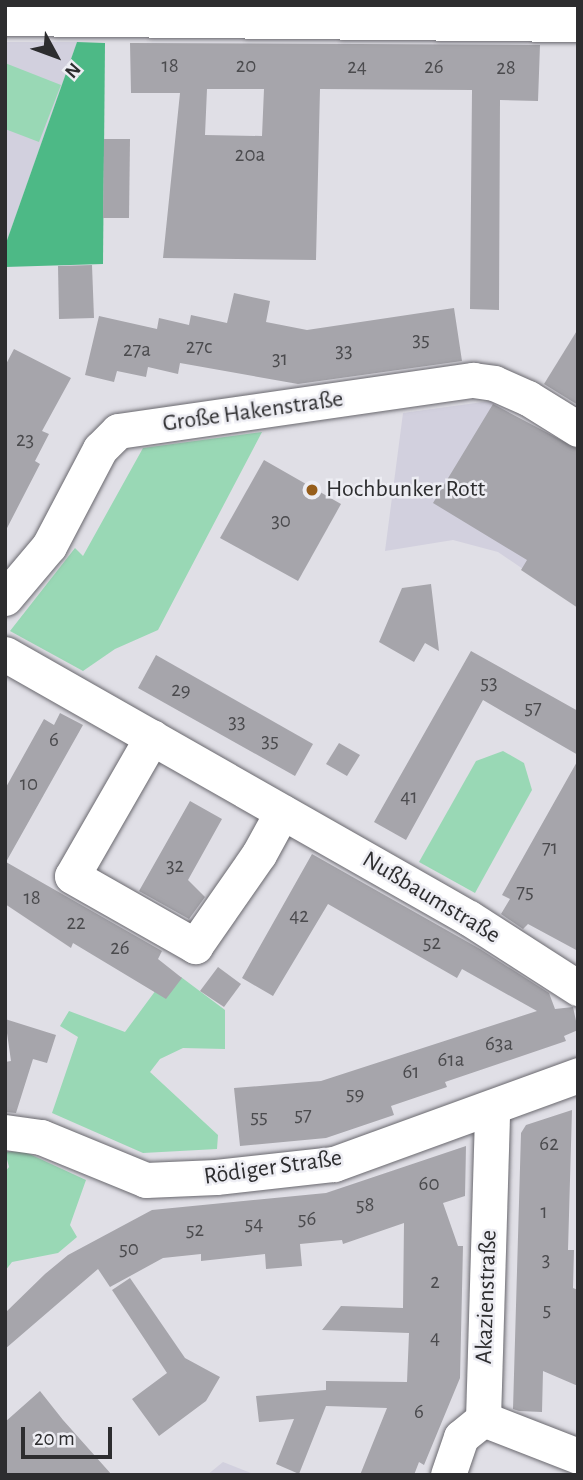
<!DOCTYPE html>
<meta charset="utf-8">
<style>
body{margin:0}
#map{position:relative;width:583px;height:1480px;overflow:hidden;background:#e0dfe6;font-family:"Alegreya Sans",sans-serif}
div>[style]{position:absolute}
.built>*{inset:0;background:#d2d0de}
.green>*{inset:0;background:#99d8b5}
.forest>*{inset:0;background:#4db986}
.building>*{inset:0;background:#a6a5ab}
.roads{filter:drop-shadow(0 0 2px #69686e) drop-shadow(0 0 2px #69686e)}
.street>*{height:35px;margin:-17.5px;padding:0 17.5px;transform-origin:17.5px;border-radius:17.5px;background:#fff}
.dots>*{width:19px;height:19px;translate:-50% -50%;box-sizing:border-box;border:4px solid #ededf3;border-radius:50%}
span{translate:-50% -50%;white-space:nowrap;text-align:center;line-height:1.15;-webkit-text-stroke:5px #ededf3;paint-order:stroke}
.number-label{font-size:21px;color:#4b4b4e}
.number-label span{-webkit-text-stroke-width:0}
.street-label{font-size:24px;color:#2d2d2f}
.poi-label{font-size:24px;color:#2d2d2f}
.left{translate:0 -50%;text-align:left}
.frame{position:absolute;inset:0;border:7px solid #2d2d2f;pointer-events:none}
.north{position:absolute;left:21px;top:21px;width:70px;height:70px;-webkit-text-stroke:5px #ededf3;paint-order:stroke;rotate:131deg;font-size:19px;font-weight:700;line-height:28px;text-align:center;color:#2d2d2f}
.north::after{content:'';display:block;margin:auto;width:24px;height:32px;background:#2d2d2f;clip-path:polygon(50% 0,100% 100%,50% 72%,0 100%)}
.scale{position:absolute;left:21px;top:1427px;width:91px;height:32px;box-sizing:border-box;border:4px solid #2d2d2f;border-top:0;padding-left:9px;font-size:21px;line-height:24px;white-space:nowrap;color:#2d2d2f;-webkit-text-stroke:5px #ededf3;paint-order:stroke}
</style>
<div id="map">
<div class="built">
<div style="clip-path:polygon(5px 42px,77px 42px,5px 246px)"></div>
<div style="clip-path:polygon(490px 401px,578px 455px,577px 606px,498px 552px,453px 540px,385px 551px,403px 413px)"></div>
<div style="clip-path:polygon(223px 1462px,256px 1475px,207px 1475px)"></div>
</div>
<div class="green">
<div style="clip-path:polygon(5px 63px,61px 85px,39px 142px,5px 129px)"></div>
<div style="clip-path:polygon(262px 432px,158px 630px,115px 649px,83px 671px,10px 631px,75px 548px,83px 556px,143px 448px)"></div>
<div style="clip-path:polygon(503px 751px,524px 763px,532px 790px,475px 893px,419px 862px,476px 761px)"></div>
<div style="clip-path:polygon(181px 977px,225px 1010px,225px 1049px,183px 1048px,160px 1059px,150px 1072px,218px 1135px,217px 1149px,143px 1153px,52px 1113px,78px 1037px,60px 1026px,69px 1011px,125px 1032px,156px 990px,166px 998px)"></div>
<div style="clip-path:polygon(23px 1151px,86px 1180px,70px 1225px,77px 1237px,58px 1253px,12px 1262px,5px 1271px,5px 1172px,9px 1167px,5px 1152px)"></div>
</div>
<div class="forest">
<div style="clip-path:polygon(77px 42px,105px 43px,103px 264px,5px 267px,5px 246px)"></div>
</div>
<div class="building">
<div style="clip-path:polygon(evenodd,130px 43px,540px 45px,538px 101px,500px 100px,499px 310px,470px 309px,472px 90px,320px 89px,316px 260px,163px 258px,180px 93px,131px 93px,130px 43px,207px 89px,264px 89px,262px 136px,205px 135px,207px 89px)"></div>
<div style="clip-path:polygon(104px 139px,130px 139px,129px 218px,103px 218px)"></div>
<div style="clip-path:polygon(92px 265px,94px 318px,59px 319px,58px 266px)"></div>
<div style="clip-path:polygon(234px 293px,270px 301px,266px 322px,307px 330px,454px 308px,462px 361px,298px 384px,180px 363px,178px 374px,148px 367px,146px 377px,117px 371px,114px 382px,85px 375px,99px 316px,157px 329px,159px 318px,189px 325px,191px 315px,227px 323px)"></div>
<div style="clip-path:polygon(578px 329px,578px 405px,544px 384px)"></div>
<div style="clip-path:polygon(14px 349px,71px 378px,42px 431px,49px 434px,35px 461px,40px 464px,5px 532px,5px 366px)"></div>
<div style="clip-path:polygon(493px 404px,578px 449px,578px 608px,521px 570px,527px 560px,433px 503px)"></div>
<div style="clip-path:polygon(264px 460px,341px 504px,298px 581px,220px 538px)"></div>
<div style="clip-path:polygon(431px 584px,439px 651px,425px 643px,414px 662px,379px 642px,402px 588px)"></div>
<div style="clip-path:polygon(471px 651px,578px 711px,578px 755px,483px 700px,406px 840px,374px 822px)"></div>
<div style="clip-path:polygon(156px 655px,313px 744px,295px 776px,138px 688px)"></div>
<div style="clip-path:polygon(60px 713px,83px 725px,6px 862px,162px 951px,158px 959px,182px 978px,166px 999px,73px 943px,71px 948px,5px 904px,5px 789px,44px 719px,54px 725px)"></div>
<div style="clip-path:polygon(339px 743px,360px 755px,347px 776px,326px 764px)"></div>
<div style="clip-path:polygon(578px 760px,578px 951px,528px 924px,523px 929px,501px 914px,510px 899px,502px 895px)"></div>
<div style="clip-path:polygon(190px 801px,222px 819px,188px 880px,205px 897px,189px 919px,139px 891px)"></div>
<div style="clip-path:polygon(312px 854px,480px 949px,549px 993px,555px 1009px,573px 1007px,578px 1030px,564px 1036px,566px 1041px,445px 1082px,447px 1087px,391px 1106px,394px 1115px,326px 1138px,240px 1146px,234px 1088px,321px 1081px,537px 1011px,462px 969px,457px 978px,328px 904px,273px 996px,242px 978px)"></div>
<div style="clip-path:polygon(218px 967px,241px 984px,224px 1007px,200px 991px)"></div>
<div style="clip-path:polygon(5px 1019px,56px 1035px,47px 1063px,33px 1059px,16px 1113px,5px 1112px,5px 1062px,11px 1061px)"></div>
<div style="clip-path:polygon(572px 1110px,568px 1250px,574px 1250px,573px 1288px,578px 1290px,578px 1386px,543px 1371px,542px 1412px,519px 1411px,513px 1409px,521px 1133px,526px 1125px)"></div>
<div style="clip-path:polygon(466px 1146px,465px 1196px,443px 1203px,458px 1246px,463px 1246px,460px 1378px,424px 1465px,419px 1462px,414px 1475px,360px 1475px,387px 1408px,326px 1406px,299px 1474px,276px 1464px,294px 1419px,259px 1422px,256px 1396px,326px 1390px,326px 1381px,407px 1382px,409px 1333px,322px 1330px,341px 1306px,403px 1308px,404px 1223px,343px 1244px,342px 1240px,300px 1244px,302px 1266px,266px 1269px,265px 1254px,201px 1261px,201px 1254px,163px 1258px,110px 1287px,98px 1269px,5px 1349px,5px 1313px,45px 1274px,68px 1255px,152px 1210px,326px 1193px)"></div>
<div style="clip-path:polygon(130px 1278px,185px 1358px,220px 1377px,206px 1401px,159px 1436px,132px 1399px,167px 1373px,112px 1290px)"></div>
<div style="clip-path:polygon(40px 1391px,63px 1420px,112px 1475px,5px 1475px,5px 1422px)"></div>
</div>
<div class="roads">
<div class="street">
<div style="left:5px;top:18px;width:573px;rotate:0.6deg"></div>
<div style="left:5px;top:598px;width:68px;rotate:-49.8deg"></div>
<div style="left:49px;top:546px;width:110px;rotate:-62.3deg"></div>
<div style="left:100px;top:449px;width:25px;rotate:-45deg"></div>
<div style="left:118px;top:431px;width:359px;rotate:-8.2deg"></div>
<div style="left:473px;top:380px;width:21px;rotate:8deg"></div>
<div style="left:494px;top:383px;width:37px;rotate:24deg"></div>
<div style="left:528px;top:398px;width:59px;rotate:31.8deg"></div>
<div style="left:5px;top:654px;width:534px;rotate:29.64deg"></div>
<div style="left:469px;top:918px;width:130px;rotate:32.7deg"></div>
<div style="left:152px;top:737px;width:160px;rotate:119.9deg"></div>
<div style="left:72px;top:876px;width:142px;rotate:29.6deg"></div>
<div style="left:195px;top:946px;width:112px;rotate:-55.2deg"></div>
<div style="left:259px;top:854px;width:48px;rotate:-61.3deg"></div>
<div style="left:5px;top:1132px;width:36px;rotate:8deg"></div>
<div style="left:41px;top:1137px;width:113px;rotate:22.3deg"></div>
<div style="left:146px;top:1180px;width:70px;rotate:-2.5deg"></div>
<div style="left:216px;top:1177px;width:119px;rotate:-6.3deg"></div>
<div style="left:334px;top:1164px;width:260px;rotate:-20deg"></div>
<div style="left:483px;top:1419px;width:102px;rotate:21.3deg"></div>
<div style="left:448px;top:1475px;width:40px;rotate:-71.1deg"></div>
<div style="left:461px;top:1437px;width:28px;rotate:-39deg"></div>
<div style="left:483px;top:1419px;width:312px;rotate:-88.3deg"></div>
</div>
</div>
<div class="dots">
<div style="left:312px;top:490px;background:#965d1a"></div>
</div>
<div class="number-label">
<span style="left:170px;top:66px">18</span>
<span style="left:246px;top:66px">20</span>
<span style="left:357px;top:67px">24</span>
<span style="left:434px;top:67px">26</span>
<span style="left:506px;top:68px">28</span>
<span style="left:250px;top:155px">20a</span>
<span style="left:421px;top:340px">35</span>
<span style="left:199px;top:347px">27c</span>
<span style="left:137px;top:350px">27a</span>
<span style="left:344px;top:351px">33</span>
<span style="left:280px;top:359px">31</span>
<span style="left:25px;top:440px">23</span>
<span style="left:281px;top:521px">30</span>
<span style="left:489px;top:683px">53</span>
<span style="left:181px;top:690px">29</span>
<span style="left:533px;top:708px">57</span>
<span style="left:237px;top:722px">33</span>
<span style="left:54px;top:740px">6</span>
<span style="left:270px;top:741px">35</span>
<span style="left:29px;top:784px">10</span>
<span style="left:409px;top:797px">41</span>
<span style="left:550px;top:848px">71</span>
<span style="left:175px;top:866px">32</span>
<span style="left:525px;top:892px">75</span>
<span style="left:32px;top:898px">18</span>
<span style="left:299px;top:916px">42</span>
<span style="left:76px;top:923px">22</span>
<span style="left:432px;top:943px">52</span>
<span style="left:120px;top:948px">26</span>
<span style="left:499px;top:1044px">63a</span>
<span style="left:451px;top:1060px">61a</span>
<span style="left:411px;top:1072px">61</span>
<span style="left:355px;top:1094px">59</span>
<span style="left:303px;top:1115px">57</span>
<span style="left:259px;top:1117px">55</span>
<span style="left:549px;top:1144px">62</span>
<span style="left:429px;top:1184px">60</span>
<span style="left:365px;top:1205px">58</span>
<span style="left:544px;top:1212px">1</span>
<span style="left:307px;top:1219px">56</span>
<span style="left:254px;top:1224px">54</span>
<span style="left:195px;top:1230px">52</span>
<span style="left:129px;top:1249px">50</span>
<span style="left:546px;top:1260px">3</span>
<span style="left:435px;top:1282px">2</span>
<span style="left:547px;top:1310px">5</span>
<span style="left:435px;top:1338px">4</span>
<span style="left:419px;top:1412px">6</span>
</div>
<div class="street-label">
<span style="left:253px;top:412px;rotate:-8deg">Große Hakenstraße</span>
<span style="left:431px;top:898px;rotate:31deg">Nußbaumstraße</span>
<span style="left:273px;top:1168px;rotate:-8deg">Rödiger Straße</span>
<span style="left:487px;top:1297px;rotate:-88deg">Akazienstraße</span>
</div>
<div class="poi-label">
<span class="left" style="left:326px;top:490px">Hochbunker Rott</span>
</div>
<div class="frame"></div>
<div class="north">N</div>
<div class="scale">20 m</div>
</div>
